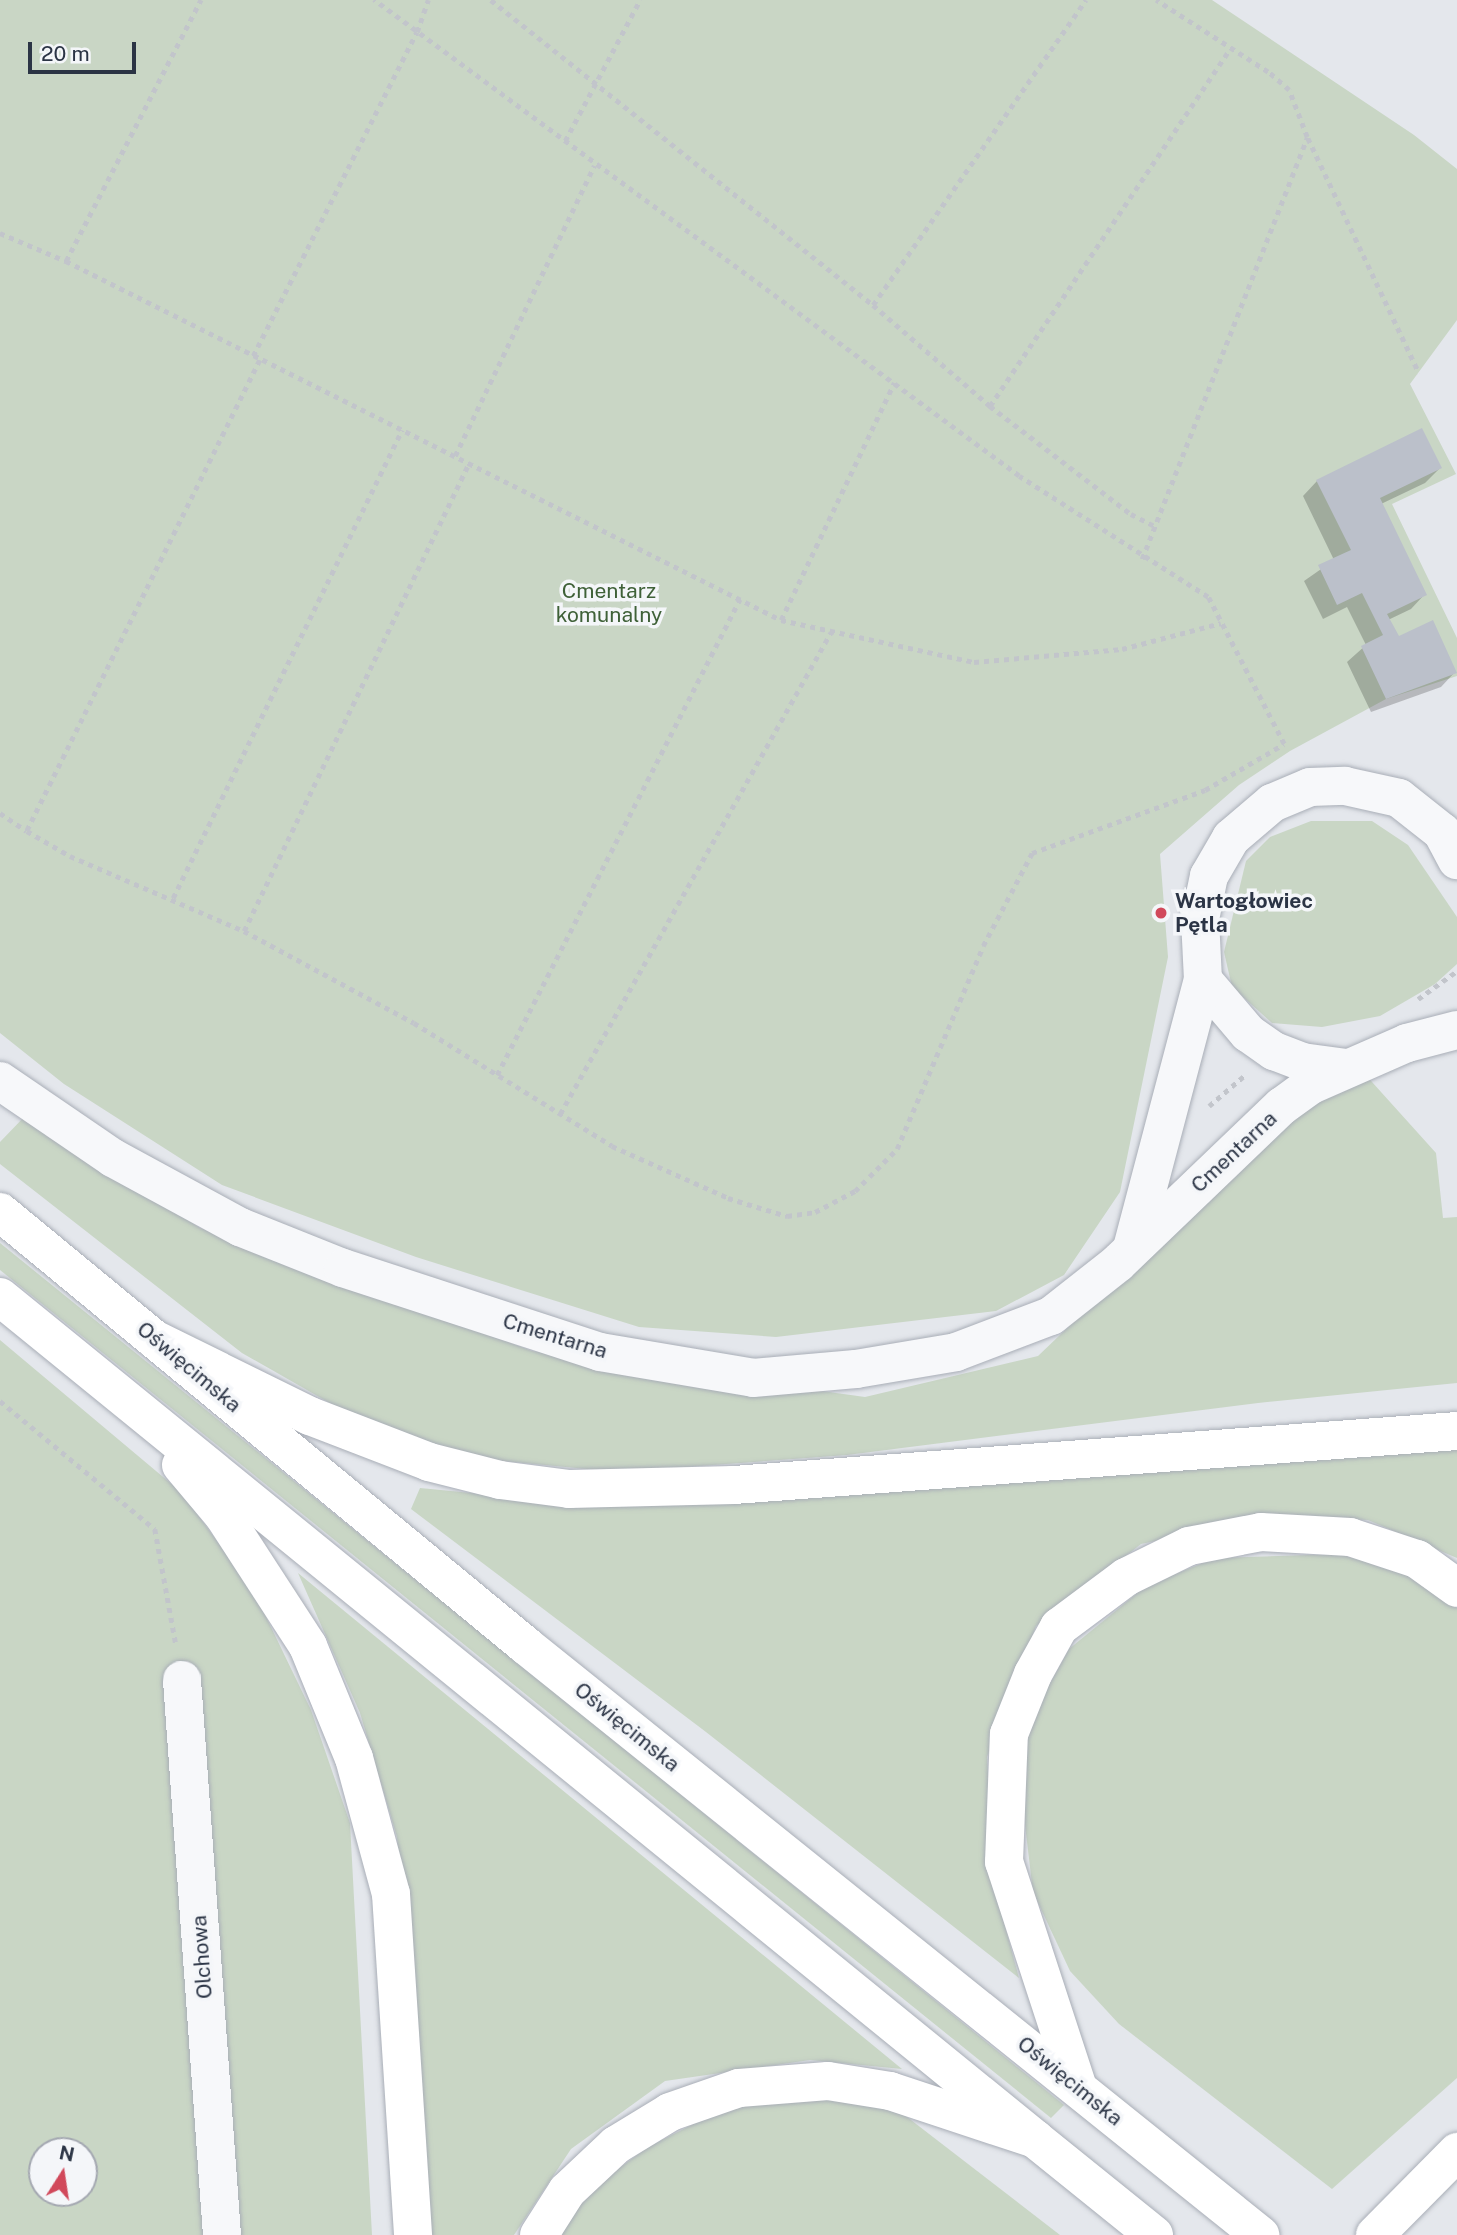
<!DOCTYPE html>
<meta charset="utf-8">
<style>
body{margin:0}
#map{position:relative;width:1457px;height:2235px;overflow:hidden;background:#e4e7ec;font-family:"Public Sans",sans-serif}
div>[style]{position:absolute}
.green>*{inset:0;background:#c9d6c5}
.shadow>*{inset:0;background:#0003}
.building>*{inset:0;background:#bbc0ca}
.path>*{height:4.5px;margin-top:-2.25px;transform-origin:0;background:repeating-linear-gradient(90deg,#c2c5cb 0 5px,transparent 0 10px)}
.roads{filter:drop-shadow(0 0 2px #a9aeb7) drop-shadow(0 0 2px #a9aeb7)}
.minor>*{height:38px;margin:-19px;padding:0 19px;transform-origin:19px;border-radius:19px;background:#f7f8fa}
.major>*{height:38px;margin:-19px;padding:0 19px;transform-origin:19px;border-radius:19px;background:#fff}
.highway>*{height:38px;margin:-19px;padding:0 19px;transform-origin:19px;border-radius:19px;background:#fff}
.dots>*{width:19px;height:19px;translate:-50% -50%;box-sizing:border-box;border:4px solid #f4f6f9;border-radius:50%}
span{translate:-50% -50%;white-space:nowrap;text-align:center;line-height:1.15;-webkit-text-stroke:7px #f4f6f9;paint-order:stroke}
.park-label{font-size:21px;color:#3f6138}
.poi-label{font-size:21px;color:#2b3445;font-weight:700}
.left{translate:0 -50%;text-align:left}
.street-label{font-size:21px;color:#2b3445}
.north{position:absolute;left:28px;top:2137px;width:70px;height:70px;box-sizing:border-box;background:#f4f6f9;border:2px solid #a4a8b1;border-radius:50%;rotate:12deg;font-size:19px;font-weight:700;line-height:28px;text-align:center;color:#2b3445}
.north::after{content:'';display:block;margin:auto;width:24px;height:32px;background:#d1495b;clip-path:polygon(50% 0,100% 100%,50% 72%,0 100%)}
.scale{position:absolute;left:28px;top:42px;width:108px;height:32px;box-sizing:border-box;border:4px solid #2b3445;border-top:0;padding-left:9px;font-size:21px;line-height:24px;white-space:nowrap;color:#2b3445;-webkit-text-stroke:5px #f4f6f9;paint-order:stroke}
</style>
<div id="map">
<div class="green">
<div style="clip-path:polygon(0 0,1212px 0,1414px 135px,1457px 169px,1457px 320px,1410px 384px,1456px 474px,1392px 504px,1457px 638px,1457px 676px,1386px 699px,1290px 751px,1239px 785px,1160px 854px,1168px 957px,1120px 1192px,1064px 1275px,996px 1311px,776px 1337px,639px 1327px,416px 1257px,222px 1185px,64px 1084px,0 1033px)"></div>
<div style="clip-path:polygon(1311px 821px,1372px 821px,1408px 845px,1457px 917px,1457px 964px,1435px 984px,1380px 1016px,1322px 1027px,1272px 1023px,1232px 987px,1224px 952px,1246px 861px,1270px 837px)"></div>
<div style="clip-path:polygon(1363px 1072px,1436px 1153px,1443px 1218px,1457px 1217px,1457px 1383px,1258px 1403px,847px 1455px,618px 1472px,493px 1460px,423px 1442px,349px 1414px,242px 1353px,0 1164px,0 1142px,26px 1115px,200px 1228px,532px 1351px,865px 1397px,1038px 1356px,1292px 1113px)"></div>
<div style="clip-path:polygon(0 1243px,1064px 2105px,1051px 2118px,0 1270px)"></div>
<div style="clip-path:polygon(evenodd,0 1340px,181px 1492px,253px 1590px,311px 1710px,350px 1823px,372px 2235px,0 2235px,0 1340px,42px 2151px,84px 2151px,84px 2193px,42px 2193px,42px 2151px)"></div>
<div style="clip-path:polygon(1457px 1446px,1457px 1558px,1368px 1520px,1272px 1516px,1141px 1544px,1036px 1626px,987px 1757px,995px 1889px,1019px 1978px,706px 1732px,411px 1509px,420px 1488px,607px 1506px)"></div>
<div style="clip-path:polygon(1339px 1554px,1418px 1574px,1457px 1608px,1457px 2078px,1332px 2189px,1119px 2024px,1070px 1971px,1033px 1892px,1022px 1800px,1028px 1723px,1069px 1649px,1146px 1586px,1215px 1558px)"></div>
<div style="clip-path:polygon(298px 1573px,902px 2069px,810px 2060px,665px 2081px,571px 2149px,514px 2235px,424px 2235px,397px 1837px,360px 1713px)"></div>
<div style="clip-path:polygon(813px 2094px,898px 2110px,1060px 2235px,555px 2235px,576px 2200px,648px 2147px,731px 2105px)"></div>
</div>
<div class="shadow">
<div style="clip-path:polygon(1440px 468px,1425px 483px,1381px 504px,1425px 594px,1411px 609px,1388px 620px,1398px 639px,1455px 672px,1441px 687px,1371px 712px,1347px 662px,1366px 645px,1347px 607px,1323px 619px,1304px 581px,1334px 560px,1303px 496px,1317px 481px)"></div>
</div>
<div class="building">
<div style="clip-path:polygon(1422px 428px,1442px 468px,1380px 498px,1427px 595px,1387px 614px,1399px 636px,1433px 620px,1457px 673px,1386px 699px,1361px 646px,1383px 635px,1362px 593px,1337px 605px,1318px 565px,1351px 550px,1316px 480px)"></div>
</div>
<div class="path">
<div style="left:491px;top:0;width:489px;rotate:38.6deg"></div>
<div style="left:873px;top:305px;width:155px;rotate:40.8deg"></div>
<div style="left:990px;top:406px;width:178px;rotate:37.5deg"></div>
<div style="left:1131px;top:514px;width:29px;rotate:27deg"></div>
<div style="left:1308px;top:138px;width:260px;rotate:64.7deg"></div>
<div style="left:565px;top:141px;width:160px;rotate:-62deg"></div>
<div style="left:0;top:233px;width:72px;rotate:23deg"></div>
<div style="left:66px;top:261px;width:800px;rotate:26.66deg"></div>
<div style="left:781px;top:620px;width:198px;rotate:12.3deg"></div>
<div style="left:974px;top:662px;width:149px;rotate:-5deg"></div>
<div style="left:1122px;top:649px;width:102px;rotate:-14.7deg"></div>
<div style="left:66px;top:261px;width:294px;rotate:-62.7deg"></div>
<div style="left:873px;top:305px;width:372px;rotate:-55.1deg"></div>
<div style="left:253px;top:356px;width:363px;rotate:-63.2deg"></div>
<div style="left:417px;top:32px;width:34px;rotate:-71deg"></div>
<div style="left:260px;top:360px;width:525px;rotate:116.32deg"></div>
<div style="left:27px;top:831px;width:50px;rotate:30.2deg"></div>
<div style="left:70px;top:856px;width:189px;rotate:23.3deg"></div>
<div style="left:244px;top:931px;width:193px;rotate:28.4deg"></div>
<div style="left:414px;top:1023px;width:233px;rotate:31.8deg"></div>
<div style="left:612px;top:1146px;width:127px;rotate:24.1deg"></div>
<div style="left:728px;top:1198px;width:62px;rotate:17deg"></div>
<div style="left:787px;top:1216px;width:28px;rotate:-8deg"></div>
<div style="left:815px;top:1212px;width:45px;rotate:-27.7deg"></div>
<div style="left:855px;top:1191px;width:59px;rotate:-45deg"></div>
<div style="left:897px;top:1149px;width:220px;rotate:-67deg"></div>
<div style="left:983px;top:946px;width:105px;rotate:-62.2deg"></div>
<div style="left:1032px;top:853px;width:184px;rotate:-20deg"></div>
<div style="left:1205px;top:790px;width:91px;rotate:-30.2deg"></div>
<div style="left:1284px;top:744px;width:165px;rotate:-117.3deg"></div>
<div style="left:1208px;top:597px;width:224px;rotate:-147.4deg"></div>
<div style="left:1019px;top:476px;width:802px;rotate:-143.57deg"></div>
<div style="left:990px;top:406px;width:429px;rotate:-56.1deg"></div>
<div style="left:455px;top:456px;width:322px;rotate:-64.4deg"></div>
<div style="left:1142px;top:559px;width:453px;rotate:-68.6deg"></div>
<div style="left:1307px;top:137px;width:50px;rotate:-111deg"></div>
<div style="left:1289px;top:90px;width:28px;rotate:-139deg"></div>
<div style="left:1268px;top:72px;width:133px;rotate:-147.3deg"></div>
<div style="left:781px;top:620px;width:263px;rotate:-64.5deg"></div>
<div style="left:0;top:813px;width:32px;rotate:34deg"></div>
<div style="left:173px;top:898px;width:521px;rotate:-63.93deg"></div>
<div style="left:244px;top:931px;width:519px;rotate:-64.32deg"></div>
<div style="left:1418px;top:999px;width:48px;rotate:-35.7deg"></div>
<div style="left:497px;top:1075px;width:534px;rotate:-62.96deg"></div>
<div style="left:1209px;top:1106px;width:48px;rotate:-40.7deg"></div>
<div style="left:560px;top:1114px;width:553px;rotate:-60.65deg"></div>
<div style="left:0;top:1401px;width:201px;rotate:39.6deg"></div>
<div style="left:155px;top:1529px;width:117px;rotate:79.7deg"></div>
</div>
<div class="roads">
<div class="minor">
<div style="left:1203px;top:980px;width:70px;rotate:49.7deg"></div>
<div style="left:1248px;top:1033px;width:32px;rotate:35deg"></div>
<div style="left:1274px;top:1051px;width:30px;rotate:21deg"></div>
<div style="left:1302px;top:1062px;width:43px;rotate:7.9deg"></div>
<div style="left:0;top:1081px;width:137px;rotate:34.3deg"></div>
<div style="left:113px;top:1158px;width:145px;rotate:28.5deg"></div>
<div style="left:240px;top:1227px;width:111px;rotate:21.7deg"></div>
<div style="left:343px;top:1268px;width:270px;rotate:18.1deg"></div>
<div style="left:600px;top:1352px;width:155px;rotate:9.6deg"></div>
<div style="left:753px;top:1378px;width:103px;rotate:-5deg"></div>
<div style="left:856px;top:1369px;width:101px;rotate:-9.6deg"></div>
<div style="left:956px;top:1352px;width:102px;rotate:-20.8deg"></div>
<div style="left:1051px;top:1316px;width:85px;rotate:-38.3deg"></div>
<div style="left:1118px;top:1263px;width:227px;rotate:-43.8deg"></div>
<div style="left:1282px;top:1106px;width:36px;rotate:-36deg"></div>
<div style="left:1311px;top:1085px;width:105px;rotate:-23.6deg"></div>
<div style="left:1407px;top:1043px;width:52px;rotate:-14.6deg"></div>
<div style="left:1132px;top:1248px;width:277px;rotate:-75.2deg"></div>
<div style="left:1203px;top:980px;width:61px;rotate:-92.8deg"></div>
<div style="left:1200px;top:919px;width:44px;rotate:-78.2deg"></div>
<div style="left:1209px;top:876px;width:44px;rotate:-59.9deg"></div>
<div style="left:1231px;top:838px;width:54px;rotate:-40.5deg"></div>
<div style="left:1272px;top:803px;width:41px;rotate:-22.8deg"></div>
<div style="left:1310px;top:787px;width:35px;rotate:-2deg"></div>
<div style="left:1345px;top:786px;width:55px;rotate:12.5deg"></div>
<div style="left:1399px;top:798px;width:55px;rotate:38.3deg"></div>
<div style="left:1442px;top:832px;width:32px;rotate:62deg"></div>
<div style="left:182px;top:1680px;width:556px;rotate:85.88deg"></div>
</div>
<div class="major">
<div style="left:0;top:1212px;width:681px;rotate:39.51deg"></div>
<div style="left:525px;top:1645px;width:943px;rotate:38.75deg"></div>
<div style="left:0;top:1297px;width:1334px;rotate:39.13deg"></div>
<div style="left:181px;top:1465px;width:65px;rotate:50deg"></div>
<div style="left:223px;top:1515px;width:156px;rotate:57deg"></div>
<div style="left:308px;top:1646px;width:121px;rotate:67.7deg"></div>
<div style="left:354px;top:1758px;width:141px;rotate:74.8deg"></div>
<div style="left:391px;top:1894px;width:342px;rotate:86.3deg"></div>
</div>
<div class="highway">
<div style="left:154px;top:1339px;width:174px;rotate:26.3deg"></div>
<div style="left:310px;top:1416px;width:128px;rotate:21.1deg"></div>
<div style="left:429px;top:1462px;width:73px;rotate:14.2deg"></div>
<div style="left:500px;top:1480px;width:70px;rotate:7.4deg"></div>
<div style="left:569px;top:1489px;width:165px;rotate:-1.4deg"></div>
<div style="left:734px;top:1485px;width:725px;rotate:-4.27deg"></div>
<div style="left:1078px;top:2088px;width:238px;rotate:-108.1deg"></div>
<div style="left:1004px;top:1862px;width:128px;rotate:-87.8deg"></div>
<div style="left:1009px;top:1734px;width:65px;rotate:-68.2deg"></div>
<div style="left:1033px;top:1674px;width:54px;rotate:-61deg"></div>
<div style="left:1059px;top:1627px;width:84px;rotate:-36.7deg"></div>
<div style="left:1126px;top:1577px;width:70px;rotate:-26.2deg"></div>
<div style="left:1189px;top:1546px;width:73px;rotate:-11deg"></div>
<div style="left:1261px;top:1532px;width:89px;rotate:3.2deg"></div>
<div style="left:1350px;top:1537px;width:71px;rotate:18.2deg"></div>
<div style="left:1417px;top:1559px;width:49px;rotate:35.9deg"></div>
<div style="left:539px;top:2235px;width:52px;rotate:-57.5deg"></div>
<div style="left:567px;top:2191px;width:67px;rotate:-43.2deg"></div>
<div style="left:616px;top:2145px;width:63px;rotate:-31.4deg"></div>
<div style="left:670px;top:2112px;width:73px;rotate:-19.2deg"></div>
<div style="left:739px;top:2088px;width:89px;rotate:-4.5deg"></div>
<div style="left:828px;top:2081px;width:63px;rotate:9.2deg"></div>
<div style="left:890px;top:2091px;width:153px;rotate:18.3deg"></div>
<div style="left:1035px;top:2139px;width:153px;rotate:38.9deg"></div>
<div style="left:1375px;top:2235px;width:117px;rotate:-45.3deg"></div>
</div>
</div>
<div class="dots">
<div style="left:1161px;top:913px;background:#d1495b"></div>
</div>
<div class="park-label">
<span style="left:609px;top:603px">Cmentarz<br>komunalny</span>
</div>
<div class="poi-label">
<span class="left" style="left:1175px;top:913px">Wartogłowiec<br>Pętla</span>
</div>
<div class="street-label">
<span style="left:1234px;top:1152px;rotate:-43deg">Cmentarna</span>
<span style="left:555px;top:1336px;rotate:17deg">Cmentarna</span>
<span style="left:189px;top:1367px;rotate:40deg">Oświęcimska</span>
<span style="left:627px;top:1727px;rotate:39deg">Oświęcimska</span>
<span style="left:202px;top:1957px;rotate:-94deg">Olchowa</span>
<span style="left:1070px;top:2081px;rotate:39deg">Oświęcimska</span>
</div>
<div class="north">N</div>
<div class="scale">20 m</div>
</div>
